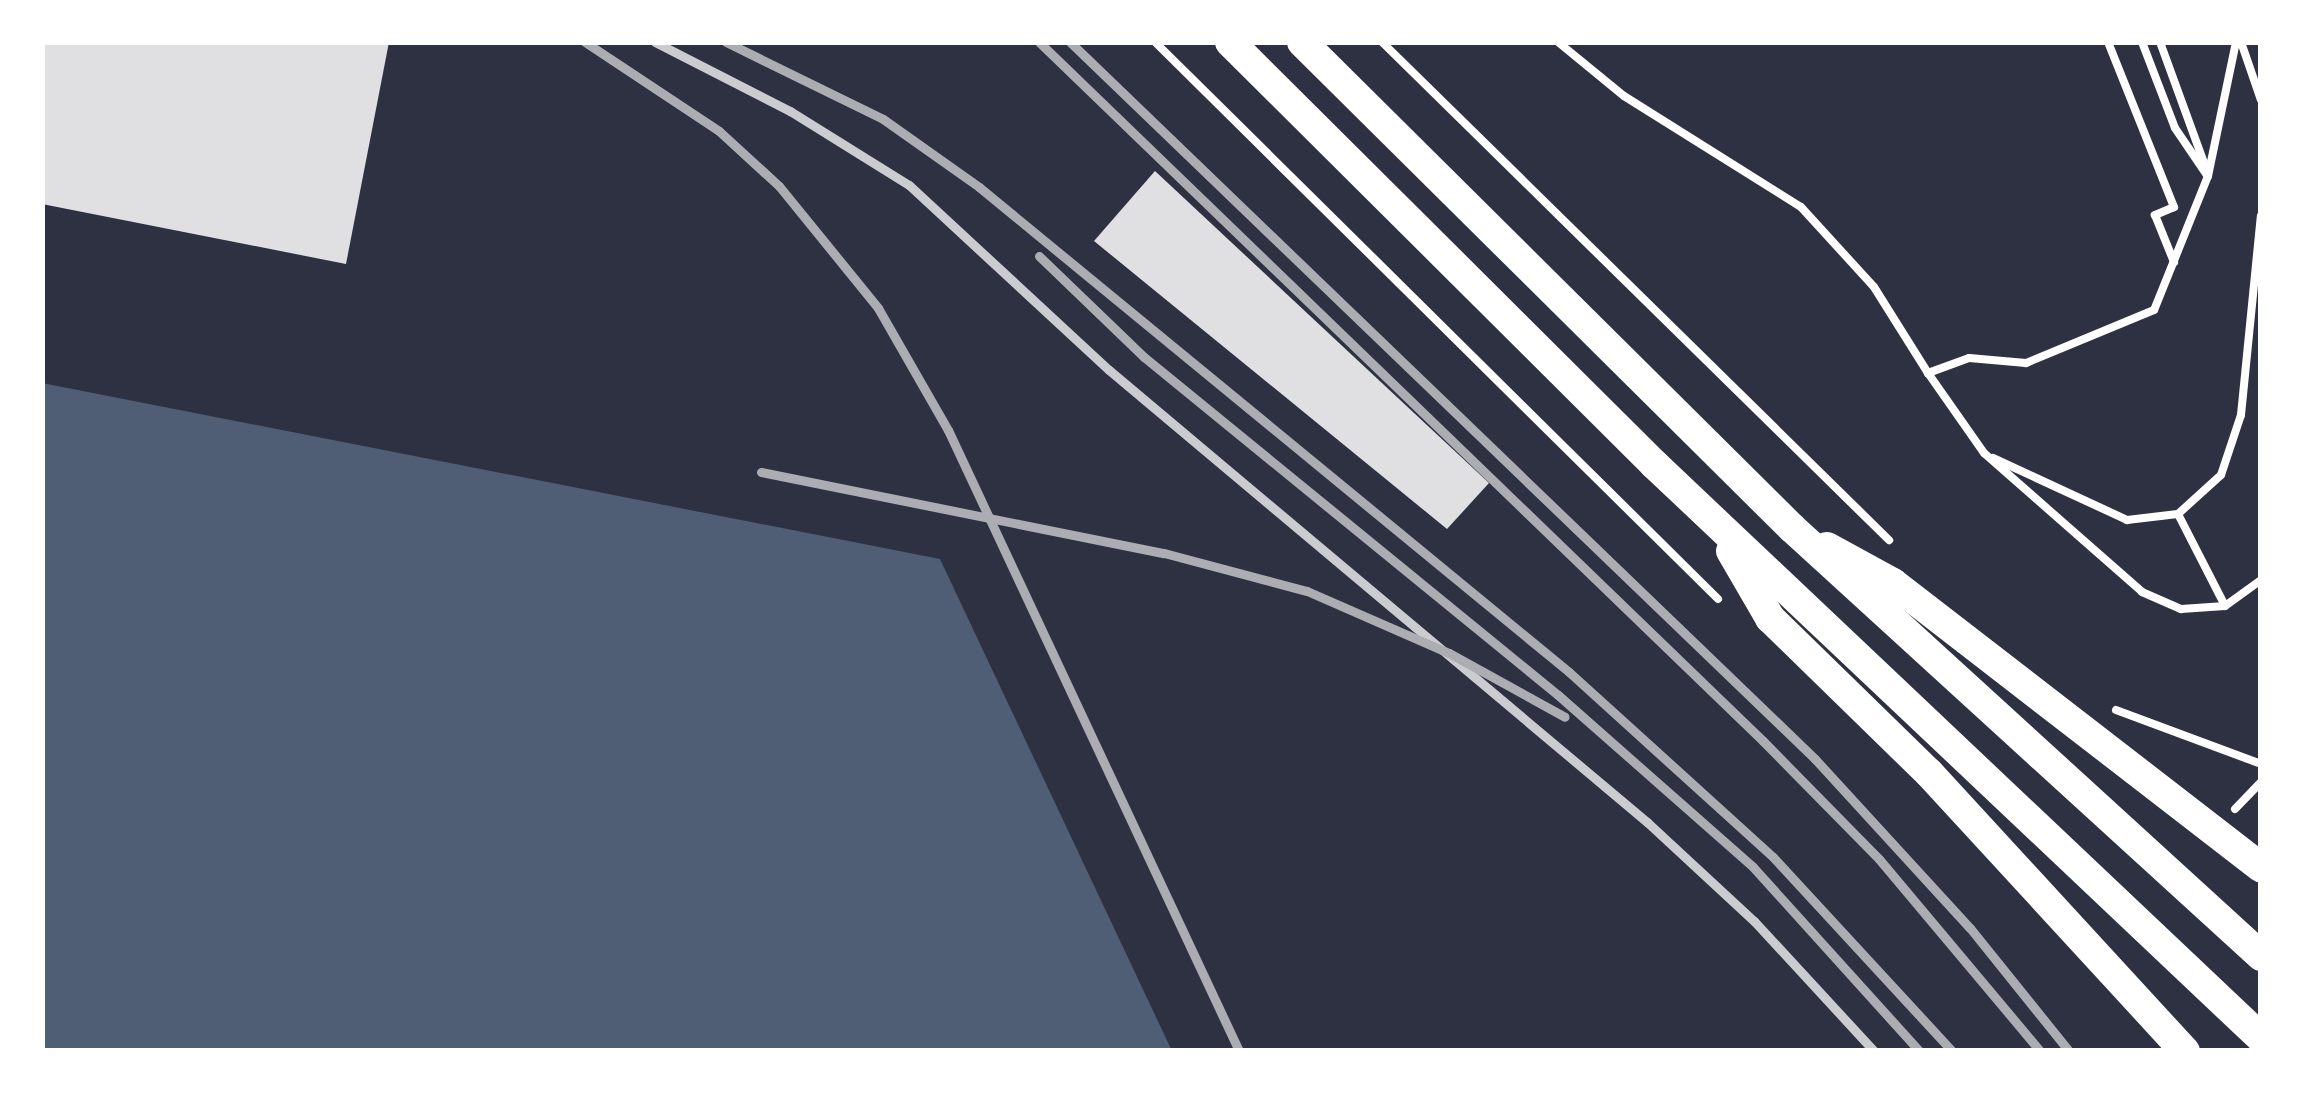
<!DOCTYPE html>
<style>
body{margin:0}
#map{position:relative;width:2303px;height:1093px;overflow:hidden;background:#2d3142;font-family:Karla,sans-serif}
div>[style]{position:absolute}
.water>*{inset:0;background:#4f5d75}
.building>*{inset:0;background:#e0e0e3}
.path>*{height:8px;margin:-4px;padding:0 4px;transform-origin:4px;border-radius:4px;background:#fff}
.service>*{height:9px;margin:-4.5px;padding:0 4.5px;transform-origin:4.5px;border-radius:4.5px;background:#caccd0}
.primary>*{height:30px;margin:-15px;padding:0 15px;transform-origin:15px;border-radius:15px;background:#fff}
.rail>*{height:9px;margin:-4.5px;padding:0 4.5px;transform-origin:4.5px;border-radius:4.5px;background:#abadb3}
span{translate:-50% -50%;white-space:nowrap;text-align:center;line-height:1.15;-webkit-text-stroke:12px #fff;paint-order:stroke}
.frame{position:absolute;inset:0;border:45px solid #fff;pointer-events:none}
</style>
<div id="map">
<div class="water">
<div style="clip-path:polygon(42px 383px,940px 559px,1172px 1051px,42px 1051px)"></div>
</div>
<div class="building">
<div style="clip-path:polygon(42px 42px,389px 42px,346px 264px,42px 204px)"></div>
<div style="clip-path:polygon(1155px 171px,1489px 483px,1447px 529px,1094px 241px)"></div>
</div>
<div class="path">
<div style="left:1155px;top:42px;width:792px;rotate:44.69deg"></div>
<div style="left:1382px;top:42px;width:711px;rotate:44.49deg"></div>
<div style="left:1558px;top:42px;width:85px;rotate:39.3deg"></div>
<div style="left:1624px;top:96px;width:209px;rotate:32.1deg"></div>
<div style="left:1801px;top:207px;width:108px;rotate:47.6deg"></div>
<div style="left:1874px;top:287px;width:102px;rotate:57.9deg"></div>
<div style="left:2108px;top:42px;width:178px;rotate:68.2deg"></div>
<div style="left:2174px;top:207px;width:21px;rotate:157deg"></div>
<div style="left:2155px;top:215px;width:51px;rotate:68deg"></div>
<div style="left:2142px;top:42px;width:92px;rotate:69deg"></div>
<div style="left:2175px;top:128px;width:57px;rotate:55.8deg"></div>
<div style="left:2160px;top:42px;width:129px;rotate:70deg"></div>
<div style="left:2236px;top:42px;width:137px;rotate:101.8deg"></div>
<div style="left:2208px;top:176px;width:144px;rotate:111.9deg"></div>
<div style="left:2154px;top:310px;width:139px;rotate:157.5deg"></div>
<div style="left:2026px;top:363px;width:57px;rotate:-175deg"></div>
<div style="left:1969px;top:358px;width:44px;rotate:159.9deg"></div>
<div style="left:1928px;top:373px;width:98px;rotate:55deg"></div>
<div style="left:1984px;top:453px;width:210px;rotate:41.3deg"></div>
<div style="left:2142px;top:592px;width:43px;rotate:23.6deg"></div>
<div style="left:2181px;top:609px;width:44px;rotate:-3.9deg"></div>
<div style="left:2225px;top:606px;width:44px;rotate:-35.8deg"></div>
<div style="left:2241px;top:42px;width:61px;rotate:71deg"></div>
<div style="left:1993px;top:458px;width:148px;rotate:24.8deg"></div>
<div style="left:2127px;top:520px;width:51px;rotate:-6.7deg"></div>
<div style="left:2178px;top:514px;width:58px;rotate:-42.2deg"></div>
<div style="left:2221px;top:475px;width:63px;rotate:-71.6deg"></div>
<div style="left:2241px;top:415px;width:200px;rotate:-84.3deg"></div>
<div style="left:2178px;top:514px;width:103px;rotate:62.9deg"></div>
<div style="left:2116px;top:710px;width:155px;rotate:20.4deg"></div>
<div style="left:2235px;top:809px;width:37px;rotate:-46deg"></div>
</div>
<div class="service">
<div style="left:655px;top:42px;width:152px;rotate:27.1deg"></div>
<div style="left:790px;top:111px;width:140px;rotate:31.9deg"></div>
<div style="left:909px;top:185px;width:272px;rotate:42.8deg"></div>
<div style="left:1109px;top:370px;width:703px;rotate:40.04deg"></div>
<div style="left:1647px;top:822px;width:146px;rotate:42.8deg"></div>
<div style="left:1754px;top:921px;width:177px;rotate:47.3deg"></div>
</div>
<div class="primary">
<div style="left:1230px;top:42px;width:598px;rotate:44.86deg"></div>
<div style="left:1654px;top:464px;width:835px;rotate:43.4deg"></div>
<div style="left:1302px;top:42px;width:690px;rotate:44.77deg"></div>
<div style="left:1792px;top:528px;width:635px;rotate:42.38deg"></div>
<div style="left:1827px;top:547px;width:75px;rotate:28.6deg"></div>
<div style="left:1893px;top:583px;width:465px;rotate:37.7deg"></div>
<div style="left:1731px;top:551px;width:78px;rotate:59.8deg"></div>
<div style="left:1770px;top:618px;width:222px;rotate:44.3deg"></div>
<div style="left:1929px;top:773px;width:378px;rotate:47.4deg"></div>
</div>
<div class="rail">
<div style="left:585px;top:42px;width:161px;rotate:33.6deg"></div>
<div style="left:719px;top:131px;width:81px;rotate:42.5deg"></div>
<div style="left:779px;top:186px;width:157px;rotate:50.9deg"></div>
<div style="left:878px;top:308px;width:141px;rotate:60.2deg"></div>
<div style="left:948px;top:430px;width:686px;rotate:64.89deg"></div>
<div style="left:726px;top:42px;width:175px;rotate:26.1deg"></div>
<div style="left:883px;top:119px;width:118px;rotate:35.3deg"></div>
<div style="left:979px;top:187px;width:764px;rotate:39.42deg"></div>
<div style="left:1569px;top:672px;width:275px;rotate:42.2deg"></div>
<div style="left:1773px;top:857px;width:264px;rotate:47.3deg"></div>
<div style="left:1039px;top:42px;width:1006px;rotate:43.99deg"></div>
<div style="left:1763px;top:741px;width:165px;rotate:45.5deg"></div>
<div style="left:1879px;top:859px;width:251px;rotate:50deg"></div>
<div style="left:1070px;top:42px;width:1034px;rotate:43.9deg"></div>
<div style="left:1815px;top:759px;width:229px;rotate:47.5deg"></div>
<div style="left:1970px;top:928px;width:158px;rotate:51.2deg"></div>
<div style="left:1039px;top:256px;width:146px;rotate:43.9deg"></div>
<div style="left:1144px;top:357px;width:534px;rotate:39.23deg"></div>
<div style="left:1558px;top:695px;width:260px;rotate:41.4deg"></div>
<div style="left:1753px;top:867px;width:248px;rotate:47.9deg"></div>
<div style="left:761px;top:472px;width:411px;rotate:11.4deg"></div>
<div style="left:1164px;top:553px;width:148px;rotate:14.9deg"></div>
<div style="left:1307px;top:591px;width:155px;rotate:23.6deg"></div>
<div style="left:1449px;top:653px;width:132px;rotate:28.9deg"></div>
</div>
<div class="frame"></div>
</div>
